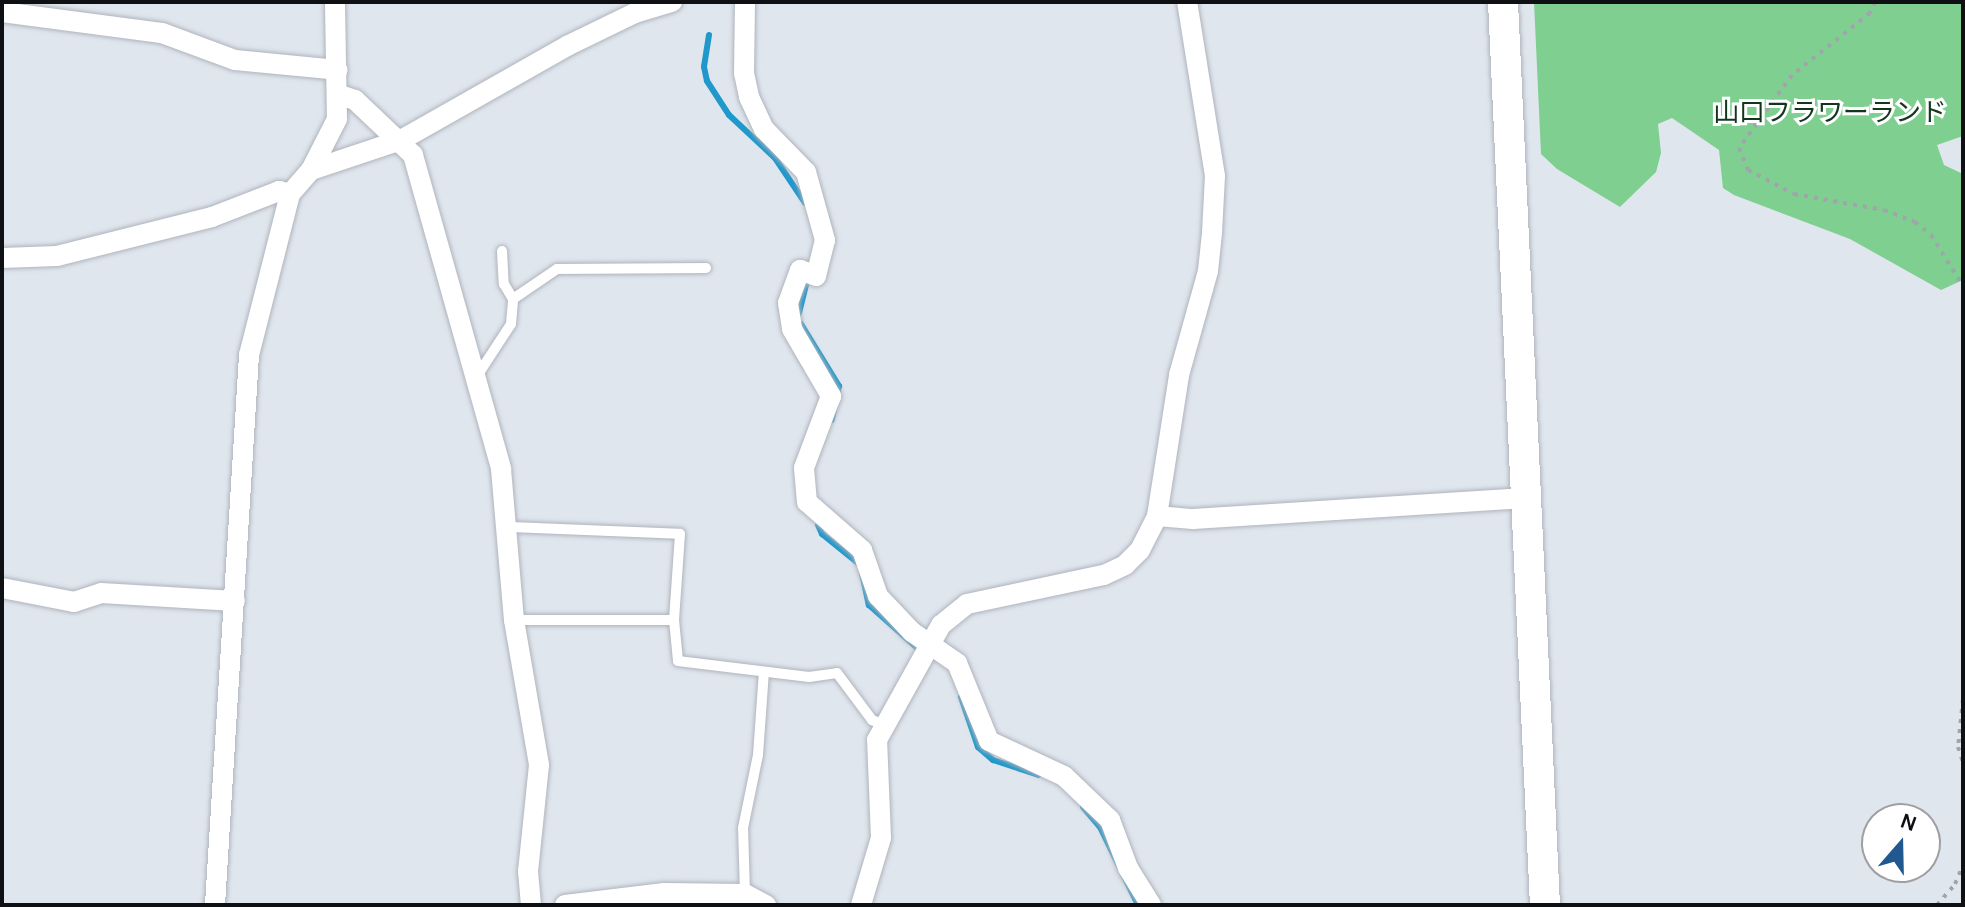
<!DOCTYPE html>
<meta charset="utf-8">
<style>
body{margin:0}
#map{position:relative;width:1965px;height:907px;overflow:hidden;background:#e0e6ee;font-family:Karla,"Noto Sans JP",sans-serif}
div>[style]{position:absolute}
.green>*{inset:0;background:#7ecf90}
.stream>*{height:6px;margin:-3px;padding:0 3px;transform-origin:3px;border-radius:3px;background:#2098cb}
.path>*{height:4px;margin-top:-2px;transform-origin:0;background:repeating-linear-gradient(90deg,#a0a4ab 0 4px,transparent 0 10px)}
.roads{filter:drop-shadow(0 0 2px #afb4bc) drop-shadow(0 0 2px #afb4bc)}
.lane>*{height:10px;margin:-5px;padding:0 5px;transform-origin:5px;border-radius:5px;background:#fff}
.street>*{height:20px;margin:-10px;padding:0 10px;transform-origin:10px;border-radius:10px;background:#fff}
.secondary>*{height:30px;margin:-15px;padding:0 15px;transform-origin:15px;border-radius:15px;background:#fff}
span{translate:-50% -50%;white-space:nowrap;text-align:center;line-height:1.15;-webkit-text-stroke:6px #fff;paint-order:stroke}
.park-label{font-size:26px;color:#13371d}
.frame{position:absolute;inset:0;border:4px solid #0e1013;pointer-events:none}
.north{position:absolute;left:1861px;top:803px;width:80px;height:80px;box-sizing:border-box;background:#fff;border:2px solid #9f9fa1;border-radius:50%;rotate:20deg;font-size:22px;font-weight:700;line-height:32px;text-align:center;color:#0e1013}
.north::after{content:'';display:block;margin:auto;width:28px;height:36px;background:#225890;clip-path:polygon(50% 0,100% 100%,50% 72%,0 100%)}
</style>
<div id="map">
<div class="green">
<div style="clip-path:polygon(1534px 2px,1963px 2px,1963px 136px,1937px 145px,1944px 165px,1963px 174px,1963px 280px,1941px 290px,1850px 239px,1734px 195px,1723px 188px,1719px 150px,1672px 118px,1658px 124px,1661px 153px,1656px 172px,1620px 207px,1557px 169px,1541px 154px)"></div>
</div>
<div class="stream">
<div style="left:709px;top:35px;width:32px;rotate:99deg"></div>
<div style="left:704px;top:67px;width:14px;rotate:78deg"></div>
<div style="left:707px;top:81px;width:40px;rotate:57.1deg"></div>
<div style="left:729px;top:115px;width:63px;rotate:43.1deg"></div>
<div style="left:775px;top:158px;width:54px;rotate:56.3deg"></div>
<div style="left:799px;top:313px;width:36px;rotate:-76deg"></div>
<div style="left:801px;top:324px;width:73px;rotate:58.5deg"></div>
<div style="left:839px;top:386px;width:35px;rotate:102deg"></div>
<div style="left:818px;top:525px;width:10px;rotate:66deg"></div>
<div style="left:822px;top:534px;width:46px;rotate:38.9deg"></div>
<div style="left:862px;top:573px;width:33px;rotate:78deg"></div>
<div style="left:869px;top:605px;width:71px;rotate:41.6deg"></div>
<div style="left:961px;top:697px;width:53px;rotate:71.2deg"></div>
<div style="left:978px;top:747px;width:20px;rotate:41deg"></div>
<div style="left:993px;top:760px;width:48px;rotate:18.1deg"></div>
<div style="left:1083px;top:807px;width:26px;rotate:50deg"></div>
<div style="left:1100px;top:827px;width:87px;rotate:64deg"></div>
</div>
<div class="path">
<div style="left:1875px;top:2px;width:12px;rotate:114deg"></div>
<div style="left:1870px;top:13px;width:100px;rotate:141.5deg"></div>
<div style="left:1792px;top:75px;width:90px;rotate:126deg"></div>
<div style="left:1739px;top:148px;width:24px;rotate:68deg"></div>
<div style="left:1748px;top:170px;width:52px;rotate:27.6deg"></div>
<div style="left:1794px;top:194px;width:91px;rotate:10.1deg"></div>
<div style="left:1884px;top:210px;width:33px;rotate:21deg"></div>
<div style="left:1915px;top:222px;width:21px;rotate:39deg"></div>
<div style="left:1931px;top:235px;width:60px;rotate:57.9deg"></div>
<div style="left:1963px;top:699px;width:48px;rotate:95.9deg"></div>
<div style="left:1958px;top:747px;width:16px;rotate:72deg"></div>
<div style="left:1937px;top:905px;width:28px;rotate:-49deg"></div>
<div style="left:1955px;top:884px;width:21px;rotate:-67deg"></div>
</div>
<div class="roads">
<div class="lane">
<div style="left:502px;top:251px;width:33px;rotate:87deg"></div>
<div style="left:504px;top:284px;width:17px;rotate:59deg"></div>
<div style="left:477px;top:376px;width:62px;rotate:-56.8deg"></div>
<div style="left:511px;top:324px;width:25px;rotate:-85deg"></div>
<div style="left:513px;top:299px;width:53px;rotate:-34.3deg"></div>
<div style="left:557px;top:269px;width:149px;rotate:-0.4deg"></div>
<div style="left:509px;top:527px;width:171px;rotate:2.3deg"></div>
<div style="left:680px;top:534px;width:86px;rotate:94deg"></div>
<div style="left:674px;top:620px;width:41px;rotate:84.4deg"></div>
<div style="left:678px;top:661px;width:132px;rotate:7deg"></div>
<div style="left:809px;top:677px;width:28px;rotate:-8deg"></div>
<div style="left:837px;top:673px;width:59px;rotate:53.3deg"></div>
<div style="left:872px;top:720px;width:11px;rotate:22deg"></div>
<div style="left:514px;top:620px;width:160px"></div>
<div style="left:745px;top:894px;width:66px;rotate:-91.7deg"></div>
<div style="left:743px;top:828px;width:75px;rotate:-78.4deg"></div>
<div style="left:758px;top:755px;width:83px;rotate:-85.9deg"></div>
</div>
<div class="street">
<div style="left:745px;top:2px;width:71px;rotate:90.8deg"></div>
<div style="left:744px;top:73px;width:25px;rotate:78deg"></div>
<div style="left:749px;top:97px;width:35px;rotate:65deg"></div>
<div style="left:764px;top:129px;width:60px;rotate:45.7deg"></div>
<div style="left:806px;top:172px;width:71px;rotate:74.4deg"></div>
<div style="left:825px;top:240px;width:37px;rotate:104deg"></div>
<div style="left:816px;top:276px;width:17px;rotate:-159deg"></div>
<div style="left:800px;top:270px;width:35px;rotate:110deg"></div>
<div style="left:788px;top:303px;width:26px;rotate:81deg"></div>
<div style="left:792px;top:329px;width:78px;rotate:59.8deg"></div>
<div style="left:831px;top:396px;width:77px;rotate:110.6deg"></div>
<div style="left:804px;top:468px;width:34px;rotate:85deg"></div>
<div style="left:807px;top:502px;width:73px;rotate:41.1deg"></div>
<div style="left:862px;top:550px;width:49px;rotate:70.8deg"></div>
<div style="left:878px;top:596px;width:50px;rotate:46.6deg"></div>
<div style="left:912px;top:632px;width:55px;rotate:34.6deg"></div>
<div style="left:957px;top:663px;width:84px;rotate:67.7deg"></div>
<div style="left:989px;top:741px;width:83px;rotate:25deg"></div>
<div style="left:1064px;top:776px;width:64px;rotate:43.7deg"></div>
<div style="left:1110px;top:820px;width:51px;rotate:69.4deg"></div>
<div style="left:1128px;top:868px;width:44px;rotate:58.1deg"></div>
<div style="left:2px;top:12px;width:161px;rotate:7.5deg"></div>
<div style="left:162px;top:33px;width:78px;rotate:20.3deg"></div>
<div style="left:235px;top:60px;width:103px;rotate:5.5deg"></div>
<div style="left:340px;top:95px;width:16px;rotate:18deg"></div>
<div style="left:355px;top:100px;width:80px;rotate:43.5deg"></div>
<div style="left:413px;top:155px;width:326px;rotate:74.3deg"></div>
<div style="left:501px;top:469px;width:152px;rotate:85.1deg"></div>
<div style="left:514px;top:620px;width:147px;rotate:80.2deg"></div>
<div style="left:539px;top:765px;width:107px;rotate:95.9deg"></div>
<div style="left:528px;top:871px;width:34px;rotate:85deg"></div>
<div style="left:311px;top:170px;width:95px;rotate:-18.4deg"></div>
<div style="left:401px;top:140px;width:191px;rotate:-29.5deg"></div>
<div style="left:567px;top:46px;width:76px;rotate:-25.9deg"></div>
<div style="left:635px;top:13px;width:39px;rotate:-17deg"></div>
<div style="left:2px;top:258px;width:55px;rotate:-2.1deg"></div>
<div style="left:57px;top:256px;width:160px;rotate:-14.1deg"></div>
<div style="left:212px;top:217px;width:72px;rotate:-21.2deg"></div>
<div style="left:279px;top:191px;width:11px;rotate:15deg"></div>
<div style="left:1157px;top:516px;width:36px;rotate:5deg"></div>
<div style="left:1193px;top:519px;width:337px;rotate:-3.6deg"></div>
<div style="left:2px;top:588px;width:73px;rotate:11deg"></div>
<div style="left:74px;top:602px;width:28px;rotate:-18deg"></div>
<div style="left:101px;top:593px;width:134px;rotate:3.4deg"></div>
<div style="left:215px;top:905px;width:551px;rotate:-86.46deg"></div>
<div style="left:249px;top:355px;width:166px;rotate:-75.7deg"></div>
<div style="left:290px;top:194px;width:32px;rotate:-49deg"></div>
<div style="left:311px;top:170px;width:57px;rotate:-63deg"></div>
<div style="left:337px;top:119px;width:117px;rotate:-91deg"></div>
<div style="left:565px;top:905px;width:100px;rotate:-6.9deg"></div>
<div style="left:664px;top:893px;width:81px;rotate:0.7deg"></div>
<div style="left:745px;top:894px;width:24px;rotate:28deg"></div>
<div style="left:861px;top:905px;width:70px;rotate:-73.4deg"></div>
<div style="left:881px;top:838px;width:98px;rotate:-92.3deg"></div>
<div style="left:877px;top:740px;width:132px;rotate:-60.9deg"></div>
<div style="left:941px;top:625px;width:33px;rotate:-39deg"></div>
<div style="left:967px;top:604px;width:140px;rotate:-12deg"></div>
<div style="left:1104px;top:575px;width:23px;rotate:-25deg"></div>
<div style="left:1125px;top:565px;width:21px;rotate:-45deg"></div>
<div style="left:1140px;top:550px;width:38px;rotate:-63deg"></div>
<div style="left:1157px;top:516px;width:143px;rotate:-81.1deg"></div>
<div style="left:1179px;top:375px;width:108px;rotate:-74.4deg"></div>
<div style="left:1208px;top:271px;width:38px;rotate:-84deg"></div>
<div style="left:1212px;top:233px;width:57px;rotate:-87deg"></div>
<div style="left:1215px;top:176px;width:176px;rotate:-99.1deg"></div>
</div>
<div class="secondary">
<div style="left:1503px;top:2px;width:904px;rotate:87.34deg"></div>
</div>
</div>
<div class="park-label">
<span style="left:1830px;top:113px">山口フラワーランド</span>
</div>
<div class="frame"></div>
<div class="north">N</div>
</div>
